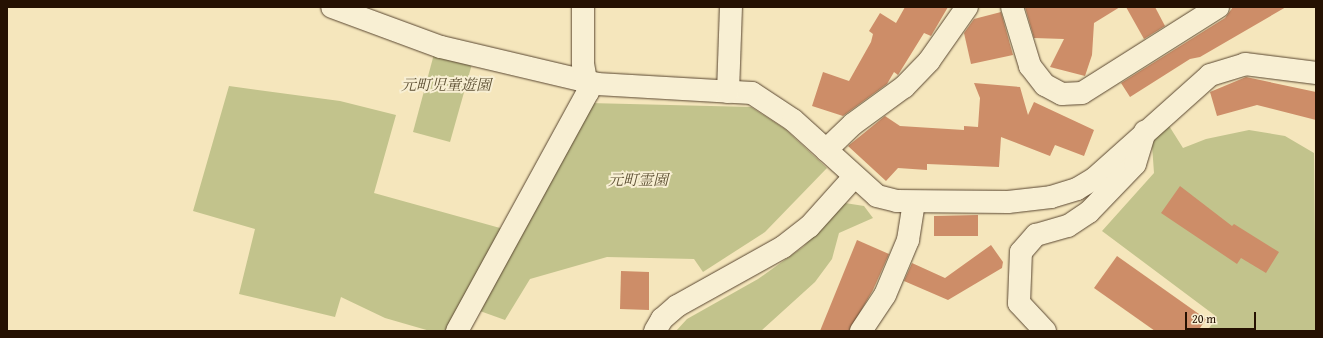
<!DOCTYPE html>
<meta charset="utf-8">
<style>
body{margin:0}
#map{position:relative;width:1323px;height:338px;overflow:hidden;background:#f5e6bc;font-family:"Gentium Book Plus","Noto Serif JP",serif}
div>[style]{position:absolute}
.green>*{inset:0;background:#c2c38c}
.building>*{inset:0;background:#cd8d68}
.roads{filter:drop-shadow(0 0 1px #594630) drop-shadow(0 0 1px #594630)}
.street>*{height:22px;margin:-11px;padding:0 11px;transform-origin:11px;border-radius:11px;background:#f8efd3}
span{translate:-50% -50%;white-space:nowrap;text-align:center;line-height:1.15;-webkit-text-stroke:4px #f8efd3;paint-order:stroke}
.park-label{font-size:15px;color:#5c4f32;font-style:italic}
.frame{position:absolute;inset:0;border:8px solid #251102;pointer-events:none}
.scale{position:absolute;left:1185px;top:312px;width:71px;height:18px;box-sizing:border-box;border:2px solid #251102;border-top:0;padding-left:5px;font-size:12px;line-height:14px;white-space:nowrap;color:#251102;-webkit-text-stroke:3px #f8efd3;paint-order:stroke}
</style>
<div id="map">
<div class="green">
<div style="clip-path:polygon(434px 54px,472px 64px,450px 142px,413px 132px)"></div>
<div style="clip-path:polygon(229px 86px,340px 101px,396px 115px,374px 193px,518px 233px,589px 103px,751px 107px,785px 129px,827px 168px,765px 232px,703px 272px,694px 259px,607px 257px,530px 279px,505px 320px,466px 306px,448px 331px,430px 331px,385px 318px,341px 297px,335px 317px,239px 294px,255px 229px,193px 211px)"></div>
<div style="clip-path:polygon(1166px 121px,1183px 148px,1206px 139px,1249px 130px,1285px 136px,1314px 153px,1316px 331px,1207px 331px,1217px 317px,1102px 231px,1154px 173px,1151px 131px)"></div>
<div style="clip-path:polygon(845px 203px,864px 206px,873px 218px,839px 233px,832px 259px,815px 282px,761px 331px,676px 331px,687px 319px,758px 279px,803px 247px)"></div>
</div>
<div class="building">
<div style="clip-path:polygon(905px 7px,948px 7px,931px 36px,924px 33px,898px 75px,894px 72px,887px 84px,843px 116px,812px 106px,823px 72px,849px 81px,871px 42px,873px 34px,869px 31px,880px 13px,896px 23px)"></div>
<div style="clip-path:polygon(1025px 7px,1120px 7px,1094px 23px,1092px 55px,1085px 76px,1050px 67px,1064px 39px,1034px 38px)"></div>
<div style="clip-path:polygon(1126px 7px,1155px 7px,1165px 26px,1144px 39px)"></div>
<div style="clip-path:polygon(1233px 7px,1286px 7px,1200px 57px,1190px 59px,1130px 97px,1121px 83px,1225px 18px)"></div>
<div style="clip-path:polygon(1001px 12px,1013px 55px,971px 64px,964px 33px,974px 19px)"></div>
<div style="clip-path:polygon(1246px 77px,1316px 92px,1316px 120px,1257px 105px,1217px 116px,1210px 92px)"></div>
<div style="clip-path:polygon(974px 83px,1020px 87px,1028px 115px,1034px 102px,1094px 130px,1084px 156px,1055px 145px,1050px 156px,1001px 137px,999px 167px,927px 164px,927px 170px,898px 168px,886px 181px,848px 146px,885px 116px,900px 126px,964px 130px,964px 126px,978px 127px,980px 98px)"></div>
<div style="clip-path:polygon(1180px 186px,1232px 226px,1234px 224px,1279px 252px,1266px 273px,1241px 258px,1237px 264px,1161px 213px)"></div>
<div style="clip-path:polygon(978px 215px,978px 236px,934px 236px,934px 216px)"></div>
<div style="clip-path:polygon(857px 240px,889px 254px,873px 290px,849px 331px,820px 331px)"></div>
<div style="clip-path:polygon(991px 245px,1003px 262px,1002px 268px,948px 300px,904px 281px,912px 263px,945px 278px)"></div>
<div style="clip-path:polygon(1117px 256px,1206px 319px,1198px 331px,1155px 331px,1094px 288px)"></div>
<div style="clip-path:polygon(621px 271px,649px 272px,649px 310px,620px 309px)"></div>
</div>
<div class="roads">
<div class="street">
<div style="left:332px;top:7px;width:116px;rotate:20.2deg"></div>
<div style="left:441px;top:47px;width:160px;rotate:13.3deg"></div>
<div style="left:597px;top:84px;width:155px;rotate:3.3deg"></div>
<div style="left:752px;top:93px;width:49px;rotate:33.4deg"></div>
<div style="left:793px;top:120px;width:113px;rotate:42.1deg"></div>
<div style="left:877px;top:196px;width:21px;rotate:14deg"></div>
<div style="left:897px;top:201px;width:111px;rotate:0.5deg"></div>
<div style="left:1008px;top:202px;width:43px;rotate:-6.6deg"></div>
<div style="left:1051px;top:197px;width:27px;rotate:-17deg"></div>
<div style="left:1077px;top:189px;width:21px;rotate:-31deg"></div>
<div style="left:1095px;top:178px;width:154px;rotate:-41.8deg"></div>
<div style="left:1210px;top:75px;width:37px;rotate:-17deg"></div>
<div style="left:1245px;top:64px;width:72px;rotate:7.2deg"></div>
<div style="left:1012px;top:7px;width:62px;rotate:73deg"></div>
<div style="left:1030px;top:66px;width:24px;rotate:52deg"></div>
<div style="left:1045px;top:85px;width:19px;rotate:28deg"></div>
<div style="left:1062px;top:94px;width:20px;rotate:-3deg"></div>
<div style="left:1082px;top:93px;width:161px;rotate:-32.3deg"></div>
<div style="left:728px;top:92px;width:85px;rotate:-88deg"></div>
<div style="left:826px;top:150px;width:37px;rotate:-44deg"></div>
<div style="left:853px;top:124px;width:63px;rotate:-36deg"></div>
<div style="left:904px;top:87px;width:36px;rotate:-46deg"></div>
<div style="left:929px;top:61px;width:66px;rotate:-54.9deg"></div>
<div style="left:457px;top:331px;width:273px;rotate:-61.3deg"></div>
<div style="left:588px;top:92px;width:27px;rotate:-100deg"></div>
<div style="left:583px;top:65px;width:58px;rotate:-90deg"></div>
<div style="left:655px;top:331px;width:14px;rotate:-60deg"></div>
<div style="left:662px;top:319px;width:20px;rotate:-41deg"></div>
<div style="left:677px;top:306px;width:121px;rotate:-29.1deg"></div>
<div style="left:783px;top:247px;width:33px;rotate:-38deg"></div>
<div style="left:809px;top:227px;width:67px;rotate:-48deg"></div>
<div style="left:861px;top:331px;width:43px;rotate:-56.3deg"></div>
<div style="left:885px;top:295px;width:60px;rotate:-67.3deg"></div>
<div style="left:908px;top:240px;width:38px;rotate:-81deg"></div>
<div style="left:1045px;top:331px;width:38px;rotate:-133deg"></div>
<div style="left:1019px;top:303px;width:51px;rotate:-87.8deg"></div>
<div style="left:1021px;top:252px;width:23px;rotate:-49deg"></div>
<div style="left:1036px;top:235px;width:33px;rotate:-16deg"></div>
<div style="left:1068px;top:226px;width:25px;rotate:-34deg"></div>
<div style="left:1089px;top:212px;width:66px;rotate:-46.2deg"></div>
<div style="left:1135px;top:164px;width:34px;rotate:-73deg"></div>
</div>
</div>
<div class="park-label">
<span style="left:446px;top:85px">元町児童遊園</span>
<span style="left:638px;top:180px">元町霊園</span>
</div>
<div class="frame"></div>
<div class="scale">20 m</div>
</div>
